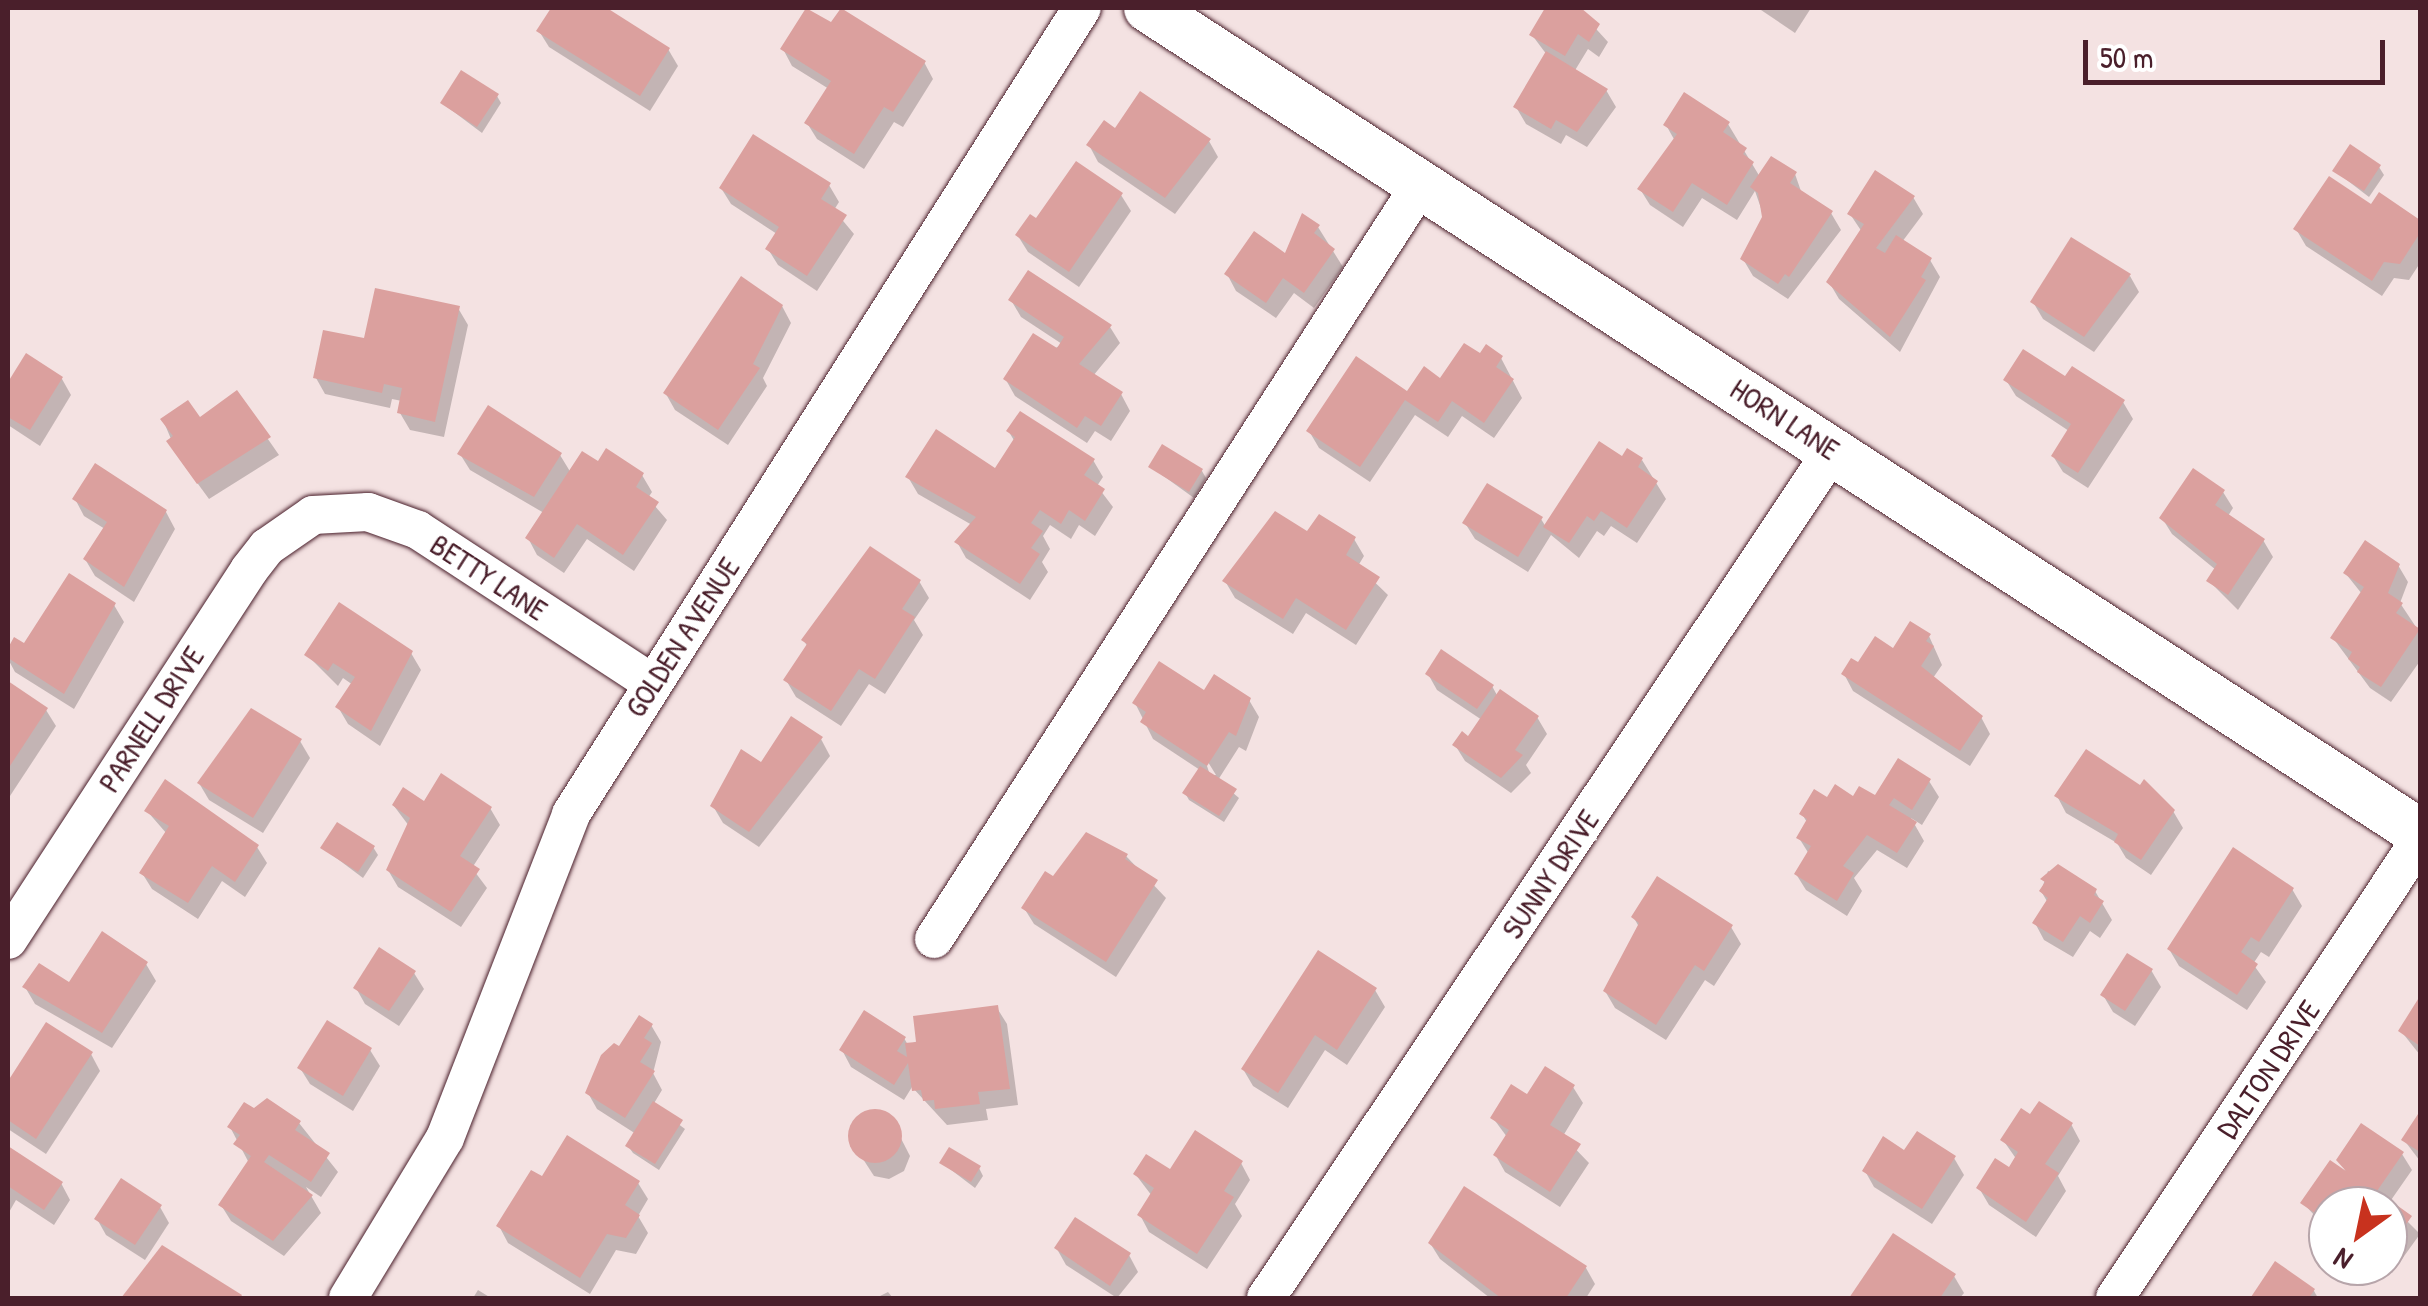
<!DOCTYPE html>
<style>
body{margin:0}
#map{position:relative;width:2428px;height:1306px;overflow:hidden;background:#f4e2e2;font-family:"Patrick Hand",sans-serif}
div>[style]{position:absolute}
.shadow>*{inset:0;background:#0003}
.building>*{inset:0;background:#dba09e}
.round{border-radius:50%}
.roads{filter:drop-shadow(0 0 2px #4a1f2b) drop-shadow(0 0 2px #4a1f2b)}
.minor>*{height:38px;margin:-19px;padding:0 19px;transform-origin:19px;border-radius:19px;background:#fff}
.tertiary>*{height:48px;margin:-24px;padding:0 24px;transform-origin:24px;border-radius:24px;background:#fff}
span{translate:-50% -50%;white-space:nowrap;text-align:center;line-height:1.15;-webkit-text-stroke:10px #fff;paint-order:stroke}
.street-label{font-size:30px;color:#4a1f2b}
.frame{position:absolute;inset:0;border:10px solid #4a1f2b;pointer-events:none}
.north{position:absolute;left:2308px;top:1186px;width:100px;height:100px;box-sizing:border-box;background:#fff;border:2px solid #b7a5aa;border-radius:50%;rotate:213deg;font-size:28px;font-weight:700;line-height:40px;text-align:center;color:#4a1f2b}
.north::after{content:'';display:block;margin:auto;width:35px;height:45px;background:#c8321e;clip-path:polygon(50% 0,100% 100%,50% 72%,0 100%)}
.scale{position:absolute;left:2083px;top:40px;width:302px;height:45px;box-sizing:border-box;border:5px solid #4a1f2b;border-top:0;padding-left:12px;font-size:30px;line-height:35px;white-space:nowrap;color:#4a1f2b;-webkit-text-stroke:8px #fff;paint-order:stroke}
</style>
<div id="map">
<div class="shadow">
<div style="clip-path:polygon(554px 8px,602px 8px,668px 49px,678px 66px,650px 111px,549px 47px,539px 31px)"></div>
<div style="clip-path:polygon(1548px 8px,1577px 8px,1608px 42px,1599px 57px,1588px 49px,1574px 72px,1606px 90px,1616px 107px,1587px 147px,1566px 135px,1561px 144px,1526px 124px,1516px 107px,1547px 55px,1532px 35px)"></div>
<div style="clip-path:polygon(1758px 8px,1811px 8px,1795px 33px)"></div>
<div style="clip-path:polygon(831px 26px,924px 62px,933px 79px,903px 127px,894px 122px,864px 169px,817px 139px,807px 123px,829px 89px,792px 66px,783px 49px)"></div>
<div style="clip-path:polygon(497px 96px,501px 103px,482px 133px,442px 103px)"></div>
<div style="clip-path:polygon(1728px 124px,1760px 177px,1795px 174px,1802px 194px,1831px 213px,1841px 230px,1788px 299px,1753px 276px,1743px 259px,1764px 217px,1755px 191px,1737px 220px,1702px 198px,1683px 227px,1650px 205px,1640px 189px,1675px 141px,1666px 125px)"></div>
<div style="clip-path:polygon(1116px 132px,1209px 141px,1218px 157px,1175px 214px,1098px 162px,1089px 145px)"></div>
<div style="clip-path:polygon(2379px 167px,2384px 175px,2369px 197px,2335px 171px)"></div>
<div style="clip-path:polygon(829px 185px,839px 202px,834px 210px,854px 234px,817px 291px,778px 265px,768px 249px,777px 234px,731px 204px,721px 188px)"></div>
<div style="clip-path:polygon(1121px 195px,1131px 211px,1079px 287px,1028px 252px,1018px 236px,1037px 222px)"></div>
<div style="clip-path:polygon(2379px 196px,2420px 223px,2420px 263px,2409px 280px,2394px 278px,2382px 296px,2306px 246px,2296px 229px,2372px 207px)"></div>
<div style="clip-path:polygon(1913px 197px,1923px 214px,1902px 242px,1930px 260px,1940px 277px,1900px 352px,1839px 299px,1829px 282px,1862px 232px,1850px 214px)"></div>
<div style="clip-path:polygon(1318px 227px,1343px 267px,1314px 308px,1294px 293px,1276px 318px,1236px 291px,1227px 274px,1287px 257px)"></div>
<div style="clip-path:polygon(1028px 273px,1110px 327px,1120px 343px,1093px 376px,1121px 394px,1130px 411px,1111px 441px,1095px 431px,1087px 443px,1015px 396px,1006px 380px,1062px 344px,1021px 317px,1011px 300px)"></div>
<div style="clip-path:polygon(2130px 276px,2139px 292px,2094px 352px,2043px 319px,2033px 302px)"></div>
<div style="clip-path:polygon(782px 306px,791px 323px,763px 378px,767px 386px,728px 445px,675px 410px,666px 394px)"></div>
<div style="clip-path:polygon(458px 308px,468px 325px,444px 437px,410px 430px,400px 413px,402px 401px,392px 399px,390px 408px,325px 394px,316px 378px,366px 341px)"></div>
<div style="clip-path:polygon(1480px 356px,1501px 358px,1522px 398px,1494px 438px,1462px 416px,1448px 437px,1415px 415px,1370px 482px,1319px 448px,1309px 431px,1441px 382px)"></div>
<div style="clip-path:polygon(27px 357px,62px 379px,71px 395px,40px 446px,8px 425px,8px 387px)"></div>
<div style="clip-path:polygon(2006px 380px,2066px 380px,2123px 402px,2133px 419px,2088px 488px,2063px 472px,2053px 456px,2069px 431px,2016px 396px)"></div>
<div style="clip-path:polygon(236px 393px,279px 455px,209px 499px,179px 458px,163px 420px,200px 420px)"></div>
<div style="clip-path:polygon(1009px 432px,1093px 460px,1103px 477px,1097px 486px,1113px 507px,1095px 536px,1079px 525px,1071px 539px,1050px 525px,1043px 536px,1050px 549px,1042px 562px,1048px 572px,1030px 600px,966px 558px,957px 542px,972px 525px,918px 494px,908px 477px,996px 471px,1015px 442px)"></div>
<div style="clip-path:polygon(460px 454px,560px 455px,571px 473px,598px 464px,642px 475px,652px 492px,648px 498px,667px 520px,634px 571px,587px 539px,564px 573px,537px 555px,528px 538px,544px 513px,470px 470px)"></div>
<div style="clip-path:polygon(1642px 460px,1666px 499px,1637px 543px,1611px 526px,1604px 536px,1597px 531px,1579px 558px,1551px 535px,1528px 572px,1475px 539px,1465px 523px,1541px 519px,1546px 527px)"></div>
<div style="clip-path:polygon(1151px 467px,1202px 471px,1206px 478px,1194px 498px)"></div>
<div style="clip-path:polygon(2223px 492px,2233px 508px,2228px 516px,2263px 540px,2273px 557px,2238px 610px,2209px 581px,2216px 570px,2172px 534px,2162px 518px)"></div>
<div style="clip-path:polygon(75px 499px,166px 512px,175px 529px,134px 602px,95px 576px,85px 559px,105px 529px,84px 516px)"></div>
<div style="clip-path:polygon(1308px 535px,1354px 539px,1364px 556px,1358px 566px,1388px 595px,1356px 645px,1306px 613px,1293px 634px,1235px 598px,1225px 581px)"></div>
<div style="clip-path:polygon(2398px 565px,2408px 582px,2400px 603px,2420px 633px,2420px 661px,2391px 702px,2370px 688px,2333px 638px,2362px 594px,2346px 574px)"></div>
<div style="clip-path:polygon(919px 581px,929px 598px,914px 620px,923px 635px,885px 694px,869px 684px,841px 726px,796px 697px,786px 680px,808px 647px,804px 641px)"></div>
<div style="clip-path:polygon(114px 605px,124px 622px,74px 709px,15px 672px,8px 659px,15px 640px,25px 647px)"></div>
<div style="clip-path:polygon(1929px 636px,1942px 665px,1933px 678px,1981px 717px,1990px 734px,1970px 766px,1853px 691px,1844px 674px)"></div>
<div style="clip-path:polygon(411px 653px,421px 670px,380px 746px,348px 724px,338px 707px,353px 685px,343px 678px,338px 686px,307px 655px)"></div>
<div style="clip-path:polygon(1428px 674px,1492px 686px,1498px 697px,1537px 717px,1547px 734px,1526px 765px,1531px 773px,1511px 793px,1465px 761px,1455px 745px,1469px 740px,1482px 720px,1437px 690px)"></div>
<div style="clip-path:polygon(8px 684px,46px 710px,56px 726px,8px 799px)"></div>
<div style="clip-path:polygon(evenodd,1204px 693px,1249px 700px,1259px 717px,1246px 751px,1239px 747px,1218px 780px,1239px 798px,1224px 822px,1189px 800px,1185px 793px,1200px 770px,1153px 739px,1135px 703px,1204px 693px,1203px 754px,1216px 775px,1210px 775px,1203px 754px)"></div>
<div style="clip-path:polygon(821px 739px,830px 756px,759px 847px,723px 823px,713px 806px,762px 766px)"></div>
<div style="clip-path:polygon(300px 741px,310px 758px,263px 833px,209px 800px,199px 783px)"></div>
<div style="clip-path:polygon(1929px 781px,1939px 797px,1922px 825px,1911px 818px,1924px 841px,1907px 868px,1877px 850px,1854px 878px,1862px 891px,1847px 916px,1806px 890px,1796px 874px,1809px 854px,1799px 838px,1808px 824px,1802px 814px,1828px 800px,1875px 799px)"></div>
<div style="clip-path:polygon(2057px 796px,2173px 811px,2183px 828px,2151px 875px,2126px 858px,2117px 843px,2066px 813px)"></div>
<div style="clip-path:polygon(424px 804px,490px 808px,500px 825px,472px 868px,487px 888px,461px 927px,398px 887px,388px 870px,409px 826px,394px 806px)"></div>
<div style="clip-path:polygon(147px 811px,257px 847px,267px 863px,245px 897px,222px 881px,198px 919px,152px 889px,142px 873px,167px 834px)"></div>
<div style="clip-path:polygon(373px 847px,378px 855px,363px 878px,323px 848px)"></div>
<div style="clip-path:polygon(1126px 856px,1166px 898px,1116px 977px,1034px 924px,1024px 908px)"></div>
<div style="clip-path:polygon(2048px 871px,2095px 891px,2112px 920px,2100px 938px,2090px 931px,2073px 957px,2044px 940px,2035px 923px,2048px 903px,2041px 891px)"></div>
<div style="clip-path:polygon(2292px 889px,2302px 906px,2269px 957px,2261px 952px,2253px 964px,2266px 982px,2247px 1010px,2179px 966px,2169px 949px)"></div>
<div style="clip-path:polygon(1634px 918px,1731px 927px,1741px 944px,1714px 986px,1705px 980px,1666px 1040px,1615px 1008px,1605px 991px,1639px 927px)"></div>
<div style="clip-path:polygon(146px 964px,156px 981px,112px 1048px,35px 1004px,25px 987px,69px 985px)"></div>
<div style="clip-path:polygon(2151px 970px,2161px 987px,2135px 1026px,2113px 1012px,2103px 995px)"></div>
<div style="clip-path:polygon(414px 973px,424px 989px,399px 1026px,365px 1004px,356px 988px)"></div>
<div style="clip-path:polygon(1375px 990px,1385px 1007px,1347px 1065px,1325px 1050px,1288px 1108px,1253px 1086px,1243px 1069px)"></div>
<div style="clip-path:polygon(2420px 1000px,2420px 1055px,2401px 1031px)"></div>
<div style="clip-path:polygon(997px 1008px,1007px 1024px,1018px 1105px,986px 1109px,988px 1120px,947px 1125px,912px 1087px,904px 1100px,851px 1067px,842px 1050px,904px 1038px,908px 1045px)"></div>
<div style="clip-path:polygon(46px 1025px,91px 1054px,100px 1071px,46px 1154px,8px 1129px,8px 1085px)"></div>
<div style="clip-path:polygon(651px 1025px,661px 1042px,653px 1073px,662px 1090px,653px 1105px,685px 1129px,659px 1170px,633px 1153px,628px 1146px,636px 1134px,597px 1109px,588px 1093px,620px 1049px)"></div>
<div style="clip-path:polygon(370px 1050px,380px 1066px,353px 1111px,310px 1084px,300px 1068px)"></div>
<div style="clip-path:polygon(1573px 1087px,1583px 1103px,1563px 1136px,1589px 1163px,1560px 1207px,1505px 1172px,1496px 1156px,1507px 1137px,1493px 1118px,1528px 1098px)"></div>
<div style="clip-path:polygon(873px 1111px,889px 1115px,910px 1156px,904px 1171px,889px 1179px,874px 1176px,850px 1139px,853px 1123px)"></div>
<div style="clip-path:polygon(2420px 1115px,2420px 1161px,2404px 1140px)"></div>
<div style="clip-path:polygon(2031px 1118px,2071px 1124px,2080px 1141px,2058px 1176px,2066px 1191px,2036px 1237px,1989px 1205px,1979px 1188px,2010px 1171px,2017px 1160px,2003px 1140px)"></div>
<div style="clip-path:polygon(299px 1123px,338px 1172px,321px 1197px,306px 1187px,321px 1213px,284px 1256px,231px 1221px,221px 1205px,249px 1163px,230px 1127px)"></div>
<div style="clip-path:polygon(8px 1149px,61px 1183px,70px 1200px,54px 1225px,16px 1200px,8px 1214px)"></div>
<div style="clip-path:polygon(1905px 1153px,1954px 1158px,1964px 1175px,1932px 1224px,1874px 1187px,1865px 1171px)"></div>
<div style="clip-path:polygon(2402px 1154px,2412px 1170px,2389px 1203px,2420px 1234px,2392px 1273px,2382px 1266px,2388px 1266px,2388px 1206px,2328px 1206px,2328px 1230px,2303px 1203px,2348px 1175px,2339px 1160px)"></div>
<div style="clip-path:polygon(942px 1163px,979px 1168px,983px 1176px,975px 1188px)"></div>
<div style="clip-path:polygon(1241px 1163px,1250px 1180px,1235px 1204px,1242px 1216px,1207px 1269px,1149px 1232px,1140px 1215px,1152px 1196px,1136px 1175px)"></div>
<div style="clip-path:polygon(542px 1180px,638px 1183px,648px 1199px,638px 1216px,648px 1233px,636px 1254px,616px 1250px,590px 1294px,508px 1243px,499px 1226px)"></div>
<div style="clip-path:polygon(160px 1207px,169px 1223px,145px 1260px,106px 1235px,97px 1219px)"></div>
<div style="clip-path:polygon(1893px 1236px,1954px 1276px,1964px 1293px,1960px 1298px,1852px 1298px)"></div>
<div style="clip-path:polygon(1430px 1243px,1586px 1268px,1595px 1284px,1586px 1298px,1490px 1298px,1440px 1259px)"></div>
<div style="clip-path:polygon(163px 1249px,240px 1297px,241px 1298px,127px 1298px)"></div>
<div style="clip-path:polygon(1057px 1249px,1129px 1255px,1138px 1272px,1117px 1298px,1066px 1265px)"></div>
<div style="clip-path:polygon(2276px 1265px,2314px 1291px,2318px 1298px,2255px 1298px)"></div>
<div style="clip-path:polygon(478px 1290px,491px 1298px,473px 1298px)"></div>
<div style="clip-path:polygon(888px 1292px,893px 1298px,876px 1298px)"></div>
</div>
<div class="building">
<div style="clip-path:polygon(551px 8px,607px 8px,670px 48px,640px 96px,536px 31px)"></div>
<div style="clip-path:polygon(806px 8px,831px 22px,841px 8px,926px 61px,893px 112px,884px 107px,854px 154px,804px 123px,831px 81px,780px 49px)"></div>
<div style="clip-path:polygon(1545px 8px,1581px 8px,1600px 24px,1589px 42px,1578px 34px,1565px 56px,1529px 35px)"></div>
<div style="clip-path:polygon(1546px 51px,1608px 89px,1577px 132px,1556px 120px,1551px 129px,1513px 107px)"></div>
<div style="clip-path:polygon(461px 70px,499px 94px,477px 127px,440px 103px)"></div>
<div style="clip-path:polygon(1140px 91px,1211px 139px,1165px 198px,1086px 145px,1104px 120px,1115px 128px)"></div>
<div style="clip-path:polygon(1684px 92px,1730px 122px,1723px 132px,1747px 148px,1743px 154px,1754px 162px,1727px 205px,1692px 183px,1673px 212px,1637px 189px,1677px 134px,1663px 125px)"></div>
<div style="clip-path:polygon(753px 134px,831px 183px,821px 199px,847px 215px,807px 276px,765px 249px,779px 227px,719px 188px)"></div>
<div style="clip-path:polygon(2350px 144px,2381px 165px,2364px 191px,2332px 171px)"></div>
<div style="clip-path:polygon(1771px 156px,1797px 172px,1790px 183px,1833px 211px,1789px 277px,1785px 274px,1778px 284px,1740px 259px,1762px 217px,1758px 193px,1750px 187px)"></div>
<div style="clip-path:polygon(1076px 161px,1123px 193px,1069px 272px,1015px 235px,1030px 214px,1036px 218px)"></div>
<div style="clip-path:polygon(1875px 170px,1915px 196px,1876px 248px,1885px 253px,1896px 235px,1932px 258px,1921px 277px,1926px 280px,1890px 337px,1826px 282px,1864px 224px,1847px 214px)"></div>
<div style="clip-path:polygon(2329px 176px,2371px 204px,2379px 192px,2420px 220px,2420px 233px,2400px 264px,2384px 262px,2372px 281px,2293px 229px)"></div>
<div style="clip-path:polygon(1302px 213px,1320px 225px,1314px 233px,1335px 249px,1304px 293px,1283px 278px,1266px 303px,1224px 274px,1254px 231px,1285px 253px)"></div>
<div style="clip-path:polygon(2071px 237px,2131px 274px,2084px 337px,2030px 302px)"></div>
<div style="clip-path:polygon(1028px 270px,1112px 325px,1079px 364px,1123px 392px,1101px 426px,1085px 416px,1077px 428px,1003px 379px,1033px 333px,1057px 348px,1064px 337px,1008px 300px)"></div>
<div style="clip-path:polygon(741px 276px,783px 305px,753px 364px,760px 368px,718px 430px,663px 393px)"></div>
<div style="clip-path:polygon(375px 288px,460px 306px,435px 422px,397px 413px,402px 388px,384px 384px,382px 393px,313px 378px,323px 330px,364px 338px)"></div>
<div style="clip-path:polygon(1464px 343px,1480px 353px,1486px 344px,1503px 356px,1496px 367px,1514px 379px,1484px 423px,1452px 401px,1438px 422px,1405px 400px,1360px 467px,1306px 431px,1356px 356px,1407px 391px,1424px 366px,1440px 378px)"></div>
<div style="clip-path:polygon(2023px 349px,2065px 376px,2072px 366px,2125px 400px,2078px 473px,2051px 456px,2071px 424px,2003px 380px)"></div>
<div style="clip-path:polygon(26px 353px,63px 377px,30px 430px,8px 417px,8px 382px)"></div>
<div style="clip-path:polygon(237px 390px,271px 437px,197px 484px,166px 441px,173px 436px,160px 419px,188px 400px,200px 417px)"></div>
<div style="clip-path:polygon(488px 405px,562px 453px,534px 497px,457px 454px)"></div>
<div style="clip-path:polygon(1020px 411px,1095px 459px,1084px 475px,1105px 489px,1085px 521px,1069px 510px,1061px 524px,1040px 510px,1031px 523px,1043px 531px,1031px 548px,1040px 554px,1020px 584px,954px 542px,976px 517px,905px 477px,936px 429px,995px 468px,1015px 437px,1006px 431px)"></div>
<div style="clip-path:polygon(1599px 441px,1622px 456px,1627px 448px,1643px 458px,1638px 467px,1658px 481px,1627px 528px,1601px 511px,1594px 521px,1587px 516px,1569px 543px,1543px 527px)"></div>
<div style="clip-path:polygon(1162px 444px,1203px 469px,1189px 492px,1148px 467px)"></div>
<div style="clip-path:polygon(606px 448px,644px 473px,636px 487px,659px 502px,623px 555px,577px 524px,554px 558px,525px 538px,582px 451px,598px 461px)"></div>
<div style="clip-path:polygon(95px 463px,167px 510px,124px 587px,83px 559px,107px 522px,72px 499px)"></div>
<div style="clip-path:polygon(2193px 468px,2225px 490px,2215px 505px,2265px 539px,2228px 595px,2206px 581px,2217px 564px,2159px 518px)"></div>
<div style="clip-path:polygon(1487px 483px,1543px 517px,1518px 557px,1462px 523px)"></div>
<div style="clip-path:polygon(1275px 511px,1307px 531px,1319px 514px,1356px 537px,1346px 555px,1380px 577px,1346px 630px,1296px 598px,1283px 619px,1222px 581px)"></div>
<div style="clip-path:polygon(2365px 540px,2400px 564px,2388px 593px,2403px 603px,2396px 613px,2420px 629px,2381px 687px,2357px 672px,2360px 667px,2348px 659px,2352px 652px,2330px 638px,2364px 587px,2343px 573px)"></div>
<div style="clip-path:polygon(870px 546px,921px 580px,902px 609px,915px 617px,875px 679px,859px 669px,831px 711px,783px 680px,807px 644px,801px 640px)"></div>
<div style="clip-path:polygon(69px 573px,116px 603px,64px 694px,8px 658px,8px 648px,14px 637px,24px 643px)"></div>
<div style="clip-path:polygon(339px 602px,413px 651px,371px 731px,335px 707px,355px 677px,333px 663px,328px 671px,304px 655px)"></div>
<div style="clip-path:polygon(1910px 621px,1931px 634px,1926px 641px,1934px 646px,1921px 666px,1983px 716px,1960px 751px,1841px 674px,1851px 658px,1858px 662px,1875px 636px,1893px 648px)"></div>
<div style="clip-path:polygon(1441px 649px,1494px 685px,1477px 709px,1425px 674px)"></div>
<div style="clip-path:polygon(1159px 661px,1204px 690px,1214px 674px,1251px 698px,1236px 736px,1229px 732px,1207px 766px,1140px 722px,1146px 712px,1132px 703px)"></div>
<div style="clip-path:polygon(8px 681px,48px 708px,8px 769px)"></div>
<div style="clip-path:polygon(1500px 689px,1539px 716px,1515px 750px,1523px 755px,1501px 778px,1452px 745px,1462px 731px,1468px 736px)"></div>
<div style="clip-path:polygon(251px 708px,302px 739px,253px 818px,197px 783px)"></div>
<div style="clip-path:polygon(791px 716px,823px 737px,749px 832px,710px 806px,741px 749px,761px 762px)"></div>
<div style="clip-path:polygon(2086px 749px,2140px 785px,2144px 779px,2175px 810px,2141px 860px,2114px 842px,2118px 834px,2054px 796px)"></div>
<div style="clip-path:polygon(1898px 758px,1931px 779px,1912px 810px,1894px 798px,1889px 805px,1917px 822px,1897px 853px,1867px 835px,1843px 866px,1854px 873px,1837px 901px,1794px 874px,1811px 846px,1796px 838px,1807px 819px,1799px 814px,1814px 789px,1827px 797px,1835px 784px,1853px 796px,1859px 786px,1875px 795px)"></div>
<div style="clip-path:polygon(1200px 766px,1237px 789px,1219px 816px,1182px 793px)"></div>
<div style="clip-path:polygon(441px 773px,492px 807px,460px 856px,480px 869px,451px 912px,386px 870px,410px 818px,392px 805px,403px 787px,424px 801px)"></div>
<div style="clip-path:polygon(165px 779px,259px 845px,235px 882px,212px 866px,188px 903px,139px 873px,169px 826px,144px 811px)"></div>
<div style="clip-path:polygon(337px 822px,375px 846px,358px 872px,320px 848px)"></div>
<div style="clip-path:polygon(1086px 832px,1128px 854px,1125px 859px,1158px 880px,1106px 962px,1021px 908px,1045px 871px,1053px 876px)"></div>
<div style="clip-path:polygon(2233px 847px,2294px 888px,2259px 942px,2251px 937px,2241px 952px,2258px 964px,2237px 995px,2167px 949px)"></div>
<div style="clip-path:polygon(2058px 864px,2097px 889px,2094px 895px,2104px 901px,2090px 923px,2080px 916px,2063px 942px,2032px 923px,2048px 898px,2039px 891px,2045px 882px,2040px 879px)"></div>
<div style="clip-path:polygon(1657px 876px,1733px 925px,1704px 971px,1695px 965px,1656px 1025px,1603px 991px,1639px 923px,1631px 917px)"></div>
<div style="clip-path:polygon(102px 931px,148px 962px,102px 1033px,22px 987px,39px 963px,69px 982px)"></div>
<div style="clip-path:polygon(379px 947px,416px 971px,389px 1011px,353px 988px)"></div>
<div style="clip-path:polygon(1318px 950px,1377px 988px,1337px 1050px,1315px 1035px,1278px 1093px,1241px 1069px)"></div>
<div style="clip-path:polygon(2127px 953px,2153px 969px,2125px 1011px,2100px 995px)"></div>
<div style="clip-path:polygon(2420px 996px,2420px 1046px,2398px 1031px)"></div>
<div style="clip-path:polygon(998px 1005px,1010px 1089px,978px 1092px,980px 1104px,935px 1109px,934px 1100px,923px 1101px,921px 1090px,912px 1091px,908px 1063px,894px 1085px,839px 1050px,864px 1010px,906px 1037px,897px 1051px,907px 1057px,905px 1043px,916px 1042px,913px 1016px)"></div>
<div style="clip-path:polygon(639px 1015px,653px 1024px,644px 1038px,652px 1043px,640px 1062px,655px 1071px,625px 1118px,585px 1093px,601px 1055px,614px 1043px,619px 1046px)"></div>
<div style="clip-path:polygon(327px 1020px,372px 1048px,343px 1096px,297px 1068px)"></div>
<div style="clip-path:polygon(46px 1022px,93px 1052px,36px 1139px,8px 1120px,8px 1081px)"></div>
<div style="clip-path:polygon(1545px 1066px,1575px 1085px,1550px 1125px,1581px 1144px,1550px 1192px,1493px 1155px,1509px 1130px,1490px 1118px,1511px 1084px,1527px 1094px)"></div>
<div style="clip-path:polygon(267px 1098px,301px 1121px,295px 1130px,330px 1153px,311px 1182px,269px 1155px,264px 1162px,313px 1195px,273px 1241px,218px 1205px,251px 1156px,233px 1144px,240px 1135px,227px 1127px,244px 1102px,254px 1108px)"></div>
<div style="clip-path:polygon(653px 1101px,683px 1120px,655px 1164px,625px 1146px)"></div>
<div style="clip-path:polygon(2039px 1101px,2073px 1123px,2045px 1164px,2059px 1173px,2026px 1222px,1976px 1188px,1995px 1158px,2009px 1167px,2018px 1152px,2000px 1140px,2021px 1108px,2030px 1114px)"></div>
<div class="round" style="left:848px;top:1109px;width:54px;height:54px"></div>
<div style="clip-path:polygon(2420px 1111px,2420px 1152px,2401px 1140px)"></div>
<div style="clip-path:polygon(2361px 1123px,2404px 1152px,2377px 1191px,2412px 1216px,2388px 1250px,2388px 1206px,2328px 1206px,2328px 1222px,2300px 1203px,2330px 1160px,2346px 1171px,2336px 1160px)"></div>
<div style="clip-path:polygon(1195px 1130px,1243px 1161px,1224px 1191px,1234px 1197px,1197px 1254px,1137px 1215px,1154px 1188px,1133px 1174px,1146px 1154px,1170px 1169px)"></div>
<div style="clip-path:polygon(1917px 1131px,1956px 1156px,1922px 1209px,1862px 1171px,1883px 1136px,1904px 1150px)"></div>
<div style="clip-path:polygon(567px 1135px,640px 1181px,625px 1205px,640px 1215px,626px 1238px,607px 1234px,580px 1278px,496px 1226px,531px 1170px,542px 1176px)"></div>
<div style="clip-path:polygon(8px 1146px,63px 1182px,44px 1210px,8px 1186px)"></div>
<div style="clip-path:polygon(949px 1147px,981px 1166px,971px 1182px,939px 1163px)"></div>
<div style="clip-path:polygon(121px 1178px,162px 1205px,135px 1245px,94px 1219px)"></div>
<div style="clip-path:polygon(1464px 1186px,1587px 1266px,1566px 1298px,1501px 1298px,1428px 1243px)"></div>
<div style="clip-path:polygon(1075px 1217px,1131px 1253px,1110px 1286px,1054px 1248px)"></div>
<div style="clip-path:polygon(1893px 1233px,1956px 1274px,1940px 1298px,1849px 1298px)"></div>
<div style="clip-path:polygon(162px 1245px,242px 1295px,240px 1298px,121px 1298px)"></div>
<div style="clip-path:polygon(2275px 1261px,2315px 1289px,2309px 1298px,2251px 1297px)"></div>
</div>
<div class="roads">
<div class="minor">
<div style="left:934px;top:939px;width:898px;rotate:-57.18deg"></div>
<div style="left:8px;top:940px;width:442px;rotate:-56.9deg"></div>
<div style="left:249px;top:570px;width:29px;rotate:-52deg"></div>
<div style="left:267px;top:547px;width:56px;rotate:-34.8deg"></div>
<div style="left:313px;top:515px;width:55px;rotate:-3.1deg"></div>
<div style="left:368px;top:512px;width:53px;rotate:19.8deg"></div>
<div style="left:418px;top:530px;width:280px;rotate:33.2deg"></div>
<div style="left:348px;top:1298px;width:187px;rotate:-58.8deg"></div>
<div style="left:445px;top:1138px;width:348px;rotate:-68.7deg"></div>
<div style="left:571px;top:814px;width:954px;rotate:-57.63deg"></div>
<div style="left:1266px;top:1298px;width:1020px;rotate:-56.23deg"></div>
<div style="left:2115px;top:1298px;width:550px;rotate:-56.34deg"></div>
</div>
<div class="tertiary">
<div style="left:1148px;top:8px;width:1516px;rotate:32.97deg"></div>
</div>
</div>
<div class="street-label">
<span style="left:1785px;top:419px;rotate:33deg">HORN LANE</span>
<span style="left:489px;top:577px;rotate:33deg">BETTY LANE</span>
<span style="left:682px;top:637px;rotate:-57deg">GOLDEN AVENUE</span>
<span style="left:151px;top:719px;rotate:-57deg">PARNELL DRIVE</span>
<span style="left:1550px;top:874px;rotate:-56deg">SUNNY DRIVE</span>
<span style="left:2268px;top:1069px;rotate:-56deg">DALTON DRIVE</span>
</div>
<div class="frame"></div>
<div class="north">N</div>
<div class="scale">50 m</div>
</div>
